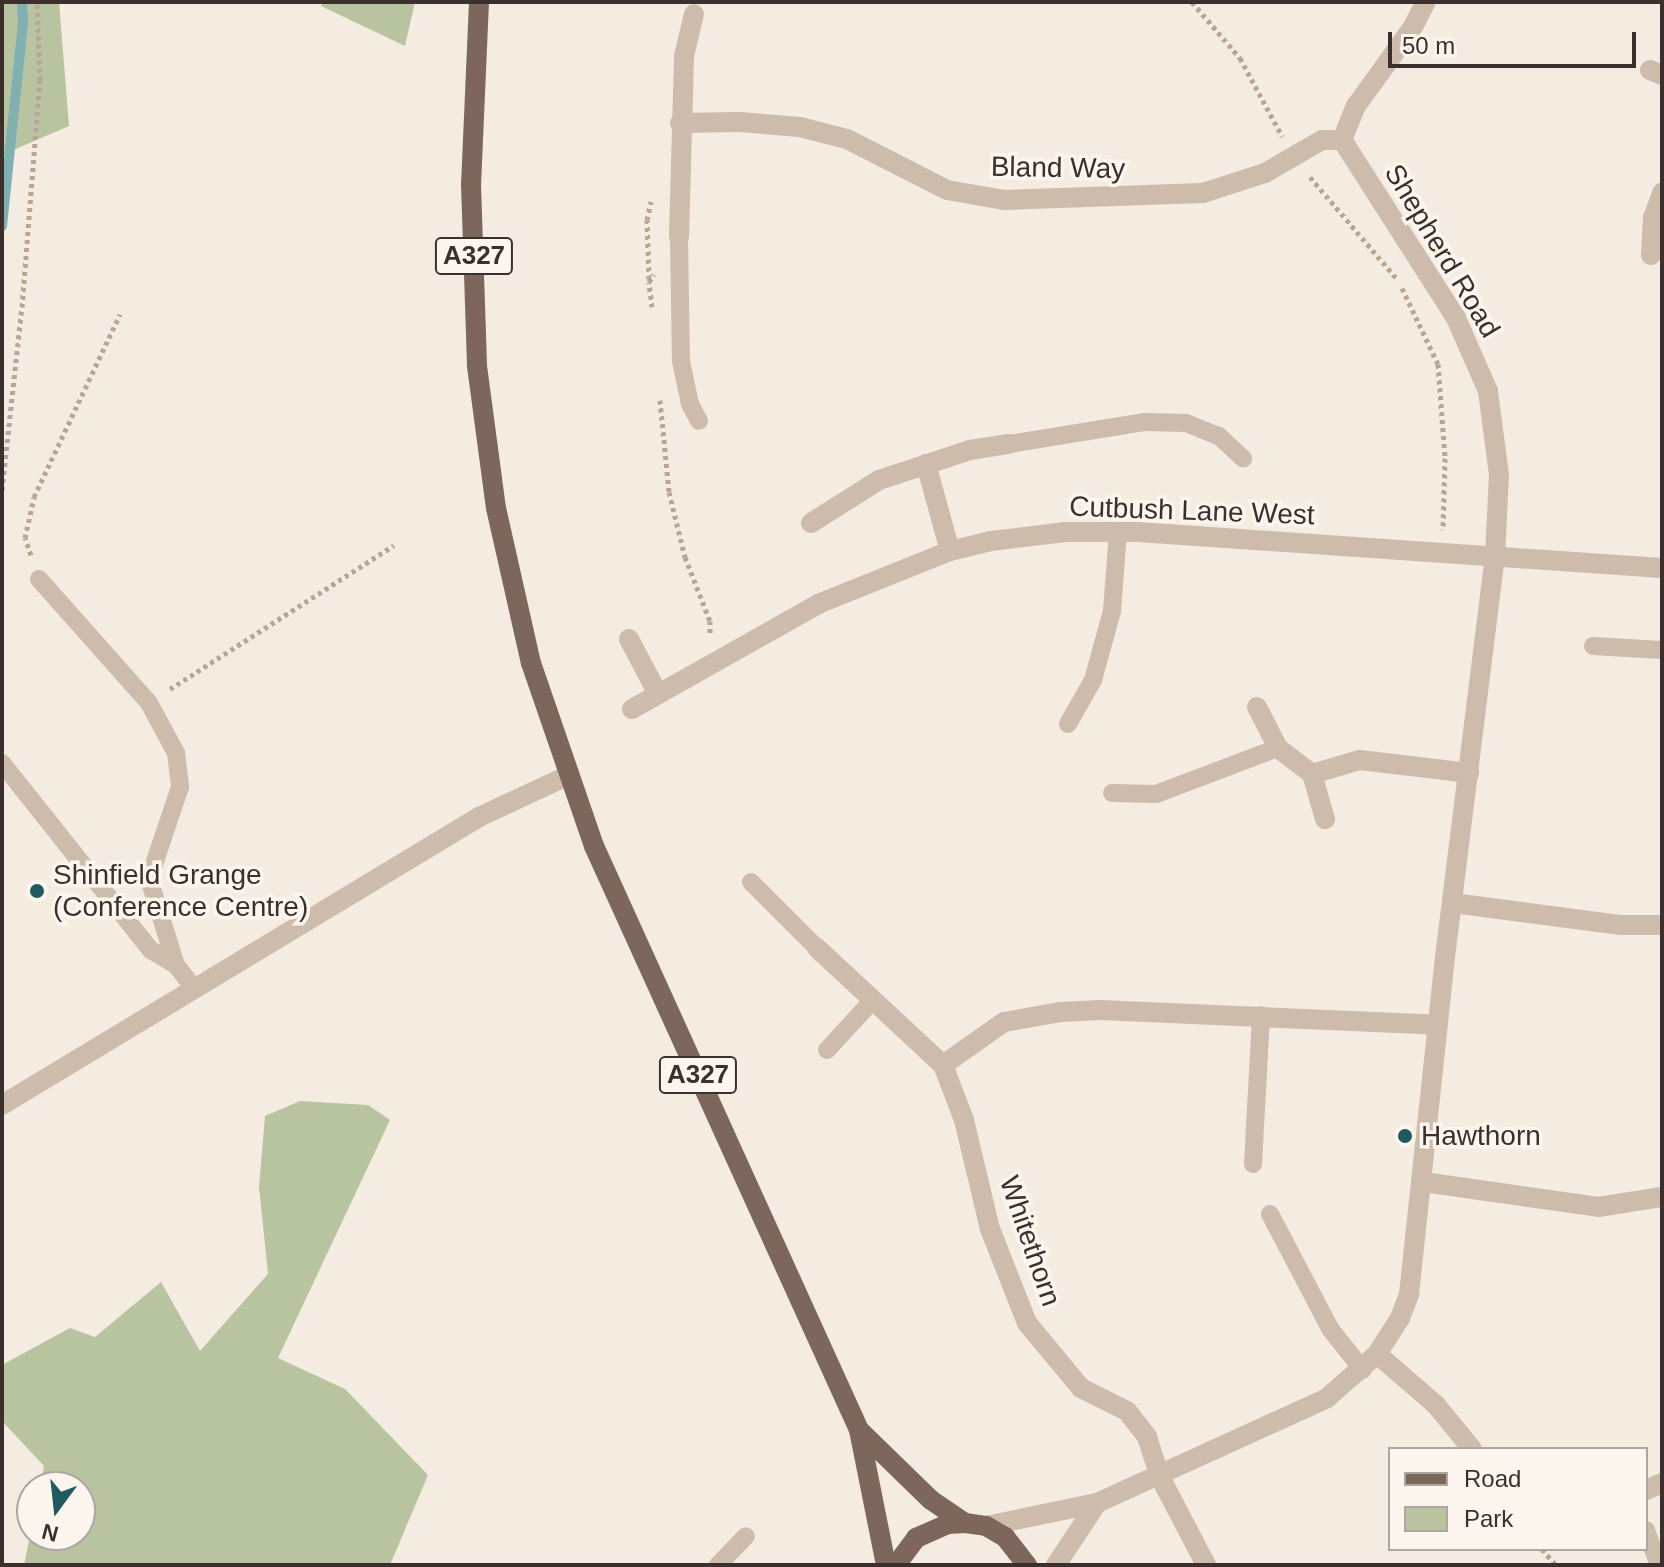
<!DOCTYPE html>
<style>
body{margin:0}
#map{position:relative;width:1664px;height:1567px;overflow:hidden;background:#f4ebe1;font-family:Arial,sans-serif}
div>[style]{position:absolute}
.green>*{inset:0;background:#b8c4a0}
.stream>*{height:10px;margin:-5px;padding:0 5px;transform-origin:5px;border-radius:5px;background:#7fb0b2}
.path>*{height:5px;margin-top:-2.5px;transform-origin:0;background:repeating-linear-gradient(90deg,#b9a596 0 4px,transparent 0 8px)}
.lane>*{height:18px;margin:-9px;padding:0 9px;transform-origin:9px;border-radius:9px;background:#cdbbac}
.street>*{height:20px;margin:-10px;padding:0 10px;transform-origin:10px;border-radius:10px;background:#cdbbac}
.primary>*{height:20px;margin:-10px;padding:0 10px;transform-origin:10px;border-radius:10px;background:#7d675c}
.dots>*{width:22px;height:22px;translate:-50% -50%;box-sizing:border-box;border:4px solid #fbf5ee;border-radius:50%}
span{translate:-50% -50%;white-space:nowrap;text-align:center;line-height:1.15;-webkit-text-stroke:7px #fbf5ee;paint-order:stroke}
.shield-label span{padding:2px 6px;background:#fbf5ee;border:2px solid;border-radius:6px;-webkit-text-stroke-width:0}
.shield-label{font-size:26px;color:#3b302b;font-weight:700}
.street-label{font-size:28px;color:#3b302b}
.poi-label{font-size:28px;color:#3b302b}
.left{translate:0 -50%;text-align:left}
.frame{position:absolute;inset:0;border:4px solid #3b302b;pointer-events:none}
.legend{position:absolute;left:1388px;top:1447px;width:260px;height:104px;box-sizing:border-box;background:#fbf5ee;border:2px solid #aea6a0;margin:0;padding:10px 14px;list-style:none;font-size:24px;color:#3b302b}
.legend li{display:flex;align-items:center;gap:16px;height:40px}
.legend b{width:40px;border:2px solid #aea6a0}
.north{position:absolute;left:16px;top:1471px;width:80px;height:80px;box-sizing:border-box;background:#fbf5ee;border:2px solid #aea6a0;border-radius:50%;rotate:195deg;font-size:22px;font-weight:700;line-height:32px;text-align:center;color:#3b302b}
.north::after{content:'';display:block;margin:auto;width:28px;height:36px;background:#1f5a5e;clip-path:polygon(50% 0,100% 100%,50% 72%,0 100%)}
.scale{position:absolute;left:1388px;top:32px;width:248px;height:36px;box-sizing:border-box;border:4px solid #3b302b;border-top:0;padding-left:10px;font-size:24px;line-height:28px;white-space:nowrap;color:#3b302b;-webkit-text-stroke:6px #fbf5ee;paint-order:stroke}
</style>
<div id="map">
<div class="green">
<div style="clip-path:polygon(2px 2px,59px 2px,69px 126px,2px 155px)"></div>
<div style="clip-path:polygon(323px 2px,415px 2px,405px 46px,321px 6px)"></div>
<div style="clip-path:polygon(300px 1101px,368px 1105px,390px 1120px,278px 1358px,345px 1389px,428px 1475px,390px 1565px,24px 1565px,32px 1526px,32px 1535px,80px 1535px,80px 1487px,40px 1487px,44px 1466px,2px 1421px,2px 1365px,70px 1328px,95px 1337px,161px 1282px,200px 1351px,268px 1274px,259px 1187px,265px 1116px)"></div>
</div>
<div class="stream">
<div style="left:2px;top:226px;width:204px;rotate:-84.1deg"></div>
<div style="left:23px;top:23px;width:21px;rotate:-93deg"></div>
</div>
<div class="path">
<div style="left:1192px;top:2px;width:74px;rotate:49.4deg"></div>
<div style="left:1240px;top:58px;width:89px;rotate:61.7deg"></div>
<div style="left:1310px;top:177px;width:134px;rotate:49.5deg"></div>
<div style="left:649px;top:279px;width:59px;rotate:-91.9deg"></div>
<div style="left:647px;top:220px;width:19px;rotate:-78deg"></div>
<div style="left:1402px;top:288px;width:84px;rotate:64.7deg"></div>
<div style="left:1438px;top:364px;width:94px;rotate:85.7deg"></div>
<div style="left:1445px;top:458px;width:72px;rotate:91.6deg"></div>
<div style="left:652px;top:307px;width:25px;rotate:-97deg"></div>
<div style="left:649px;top:282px;width:9px;rotate:-58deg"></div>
<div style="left:660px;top:400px;width:92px;rotate:84.4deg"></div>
<div style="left:669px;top:492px;width:67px;rotate:76.2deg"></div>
<div style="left:685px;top:557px;width:69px;rotate:68.7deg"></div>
<div style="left:710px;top:621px;width:14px;rotate:90deg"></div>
<div style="left:2px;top:490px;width:184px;rotate:-83.8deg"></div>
<div style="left:22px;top:307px;width:228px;rotate:-85.5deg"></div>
<div style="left:40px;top:80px;width:78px;rotate:-92.2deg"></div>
<div style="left:31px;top:555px;width:18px;rotate:-109deg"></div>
<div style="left:25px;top:538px;width:42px;rotate:-77.6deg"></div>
<div style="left:34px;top:497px;width:202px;rotate:-64.8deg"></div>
<div style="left:170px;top:689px;width:266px;rotate:-32.7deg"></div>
<div style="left:1542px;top:1549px;width:21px;rotate:49deg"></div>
</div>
<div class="lane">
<div style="left:679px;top:237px;width:124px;rotate:89.1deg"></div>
<div style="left:681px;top:361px;width:44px;rotate:78.2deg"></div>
<div style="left:690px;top:404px;width:19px;rotate:62deg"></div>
<div style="left:1009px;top:444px;width:138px;rotate:-9.2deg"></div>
<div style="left:1145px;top:422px;width:41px;rotate:1.4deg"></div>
<div style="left:1186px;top:423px;width:35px;rotate:22deg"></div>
<div style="left:1219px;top:436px;width:33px;rotate:43deg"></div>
<div style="left:39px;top:579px;width:166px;rotate:48.4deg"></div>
<div style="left:149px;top:703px;width:57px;rotate:61.6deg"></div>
<div style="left:176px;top:753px;width:34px;rotate:83deg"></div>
<div style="left:180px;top:787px;width:97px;rotate:108.6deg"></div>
<div style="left:149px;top:879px;width:90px;rotate:72.6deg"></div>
<div style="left:1593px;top:646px;width:69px;rotate:3.3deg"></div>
<div style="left:1068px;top:724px;width:51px;rotate:-60.4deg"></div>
<div style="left:1093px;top:680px;width:72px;rotate:-74.6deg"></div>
<div style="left:1112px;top:611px;width:79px;rotate:-85.7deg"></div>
<div style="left:2px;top:763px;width:239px;rotate:51.5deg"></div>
<div style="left:151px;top:950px;width:29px;rotate:31deg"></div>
<div style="left:176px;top:965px;width:29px;rotate:52deg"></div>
<div style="left:1112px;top:793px;width:44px;rotate:1.3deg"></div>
<div style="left:1156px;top:794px;width:130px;rotate:-20.7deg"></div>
<div style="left:751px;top:882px;width:93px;rotate:45deg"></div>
<div style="left:827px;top:1050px;width:68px;rotate:-47.4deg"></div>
<div style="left:1253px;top:1164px;width:149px;rotate:-86.9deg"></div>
<div style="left:1270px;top:1214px;width:131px;rotate:62.3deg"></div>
<div style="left:1331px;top:1330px;width:51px;rotate:51.3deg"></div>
<div style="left:1646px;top:1530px;width:37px;rotate:70deg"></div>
<div style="left:718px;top:1565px;width:40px;rotate:-46deg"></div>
</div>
<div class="street">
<div style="left:1650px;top:70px;width:13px;rotate:23deg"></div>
<div style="left:680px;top:123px;width:60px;rotate:-1deg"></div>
<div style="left:740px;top:122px;width:60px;rotate:4.8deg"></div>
<div style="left:800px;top:127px;width:49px;rotate:14.3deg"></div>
<div style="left:847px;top:139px;width:112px;rotate:27deg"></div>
<div style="left:947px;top:190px;width:59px;rotate:9.8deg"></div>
<div style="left:1005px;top:200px;width:198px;rotate:-2deg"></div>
<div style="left:1203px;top:193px;width:65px;rotate:-17.9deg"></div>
<div style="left:1265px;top:173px;width:66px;rotate:-30.1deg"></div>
<div style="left:1322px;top:140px;width:20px"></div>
<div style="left:679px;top:237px;width:181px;rotate:-88.4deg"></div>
<div style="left:684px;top:56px;width:43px;rotate:-76.6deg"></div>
<div style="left:1651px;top:255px;width:37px;rotate:-87deg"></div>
<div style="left:1653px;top:218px;width:27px;rotate:-70deg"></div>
<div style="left:926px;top:464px;width:90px;rotate:74.6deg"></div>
<div style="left:811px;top:523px;width:80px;rotate:-32.3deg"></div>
<div style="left:879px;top:480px;width:96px;rotate:-18.2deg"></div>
<div style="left:970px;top:450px;width:39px;rotate:-9deg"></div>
<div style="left:629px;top:639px;width:62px;rotate:62.2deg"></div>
<div style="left:1257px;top:707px;width:46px;rotate:62.9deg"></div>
<div style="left:1278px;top:748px;width:43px;rotate:37.4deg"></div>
<div style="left:1312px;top:774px;width:47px;rotate:73.9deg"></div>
<div style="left:632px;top:709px;width:214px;rotate:-29.4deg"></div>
<div style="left:818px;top:604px;width:142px;rotate:-21.9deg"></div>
<div style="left:950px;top:551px;width:42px;rotate:-13.7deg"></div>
<div style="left:991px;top:541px;width:75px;rotate:-6.9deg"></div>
<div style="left:1065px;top:532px;width:73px"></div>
<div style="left:1138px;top:532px;width:525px;rotate:3.93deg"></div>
<div style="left:1312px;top:774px;width:50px;rotate:-16.3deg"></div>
<div style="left:1360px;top:760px;width:110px;rotate:6.8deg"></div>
<div style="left:1453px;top:903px;width:168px;rotate:7.5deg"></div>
<div style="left:1620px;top:925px;width:42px"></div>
<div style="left:817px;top:948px;width:172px;rotate:42.9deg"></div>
<div style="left:943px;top:1065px;width:59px;rotate:69.1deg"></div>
<div style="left:964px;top:1120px;width:112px;rotate:76.6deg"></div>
<div style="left:990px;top:1229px;width:101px;rotate:68.5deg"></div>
<div style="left:1027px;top:1323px;width:85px;rotate:50.3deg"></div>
<div style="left:1081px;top:1388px;width:51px;rotate:26.6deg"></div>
<div style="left:1127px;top:1411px;width:33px;rotate:52deg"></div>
<div style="left:1147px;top:1437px;width:40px;rotate:72deg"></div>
<div style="left:1159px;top:1475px;width:102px;rotate:62.4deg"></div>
<div style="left:943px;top:1065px;width:75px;rotate:-35.2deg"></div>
<div style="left:1004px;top:1022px;width:58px;rotate:-10deg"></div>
<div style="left:1061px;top:1012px;width:39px;rotate:-3deg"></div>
<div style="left:1100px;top:1010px;width:338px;rotate:2.5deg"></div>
<div style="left:2px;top:1105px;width:557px;rotate:-31.12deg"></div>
<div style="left:479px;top:817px;width:97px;rotate:-25deg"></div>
<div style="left:1423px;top:1182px;width:177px;rotate:8.1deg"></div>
<div style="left:1598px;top:1207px;width:65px;rotate:-8.9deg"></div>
<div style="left:1377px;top:1354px;width:78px;rotate:40.8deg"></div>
<div style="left:1436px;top:1405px;width:57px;rotate:50.7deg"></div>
<div style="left:1646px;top:1490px;width:17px;rotate:-24deg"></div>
<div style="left:986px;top:1526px;width:113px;rotate:-11.7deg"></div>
<div style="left:1097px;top:1503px;width:253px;rotate:-24.5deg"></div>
<div style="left:1327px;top:1398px;width:67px;rotate:-41.3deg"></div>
<div style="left:1377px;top:1354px;width:43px;rotate:-57.4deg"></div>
<div style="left:1400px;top:1318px;width:26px;rotate:-69deg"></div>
<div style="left:1409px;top:1294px;width:339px;rotate:-83.9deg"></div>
<div style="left:1445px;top:957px;width:404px;rotate:-82.9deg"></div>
<div style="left:1495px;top:556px;width:81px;rotate:-87.2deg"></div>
<div style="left:1499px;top:475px;width:85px;rotate:-97.5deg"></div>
<div style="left:1488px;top:391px;width:80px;rotate:-113.7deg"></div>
<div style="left:1456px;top:318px;width:211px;rotate:-122.6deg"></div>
<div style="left:1342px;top:140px;width:37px;rotate:-68deg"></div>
<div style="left:1356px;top:106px;width:97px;rotate:-54.2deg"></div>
<div style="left:1413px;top:27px;width:28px;rotate:-63deg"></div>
<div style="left:1056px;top:1565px;width:74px;rotate:-56.5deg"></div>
</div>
<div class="primary">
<div style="left:479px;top:2px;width:182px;rotate:92.5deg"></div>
<div style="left:471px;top:184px;width:182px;rotate:88.1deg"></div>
<div style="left:477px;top:366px;width:143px;rotate:82.4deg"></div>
<div style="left:496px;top:508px;width:159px;rotate:77.3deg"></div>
<div style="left:531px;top:663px;width:194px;rotate:71deg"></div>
<div style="left:594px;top:846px;width:641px;rotate:65.59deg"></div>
<div style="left:859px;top:1430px;width:138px;rotate:78.7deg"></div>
<div style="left:859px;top:1430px;width:100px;rotate:44.2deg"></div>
<div style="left:931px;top:1500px;width:41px;rotate:34.1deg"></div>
<div style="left:896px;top:1565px;width:34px;rotate:-53deg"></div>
<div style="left:916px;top:1538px;width:35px;rotate:-24deg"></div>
<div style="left:948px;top:1524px;width:17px;rotate:-3deg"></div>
<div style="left:965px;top:1523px;width:21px;rotate:8deg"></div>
<div style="left:986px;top:1526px;width:22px;rotate:30deg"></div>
<div style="left:1005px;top:1537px;width:36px;rotate:52deg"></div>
</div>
<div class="dots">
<div style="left:37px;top:891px;background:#1f5a5e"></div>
<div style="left:1405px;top:1136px;background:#1f5a5e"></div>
</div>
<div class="shield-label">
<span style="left:474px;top:256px">A327</span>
<span style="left:698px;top:1075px">A327</span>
</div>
<div class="street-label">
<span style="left:1058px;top:168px;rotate:1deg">Bland Way</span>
<span style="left:1442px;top:251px;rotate:59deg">Shepherd Road</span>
<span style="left:1192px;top:511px;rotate:2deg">Cutbush Lane West</span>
<span style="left:1030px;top:1241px;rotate:71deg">Whitethorn</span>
</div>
<div class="poi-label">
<span class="left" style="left:53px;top:891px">Shinfield Grange<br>(Conference Centre)</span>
<span class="left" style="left:1421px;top:1136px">Hawthorn</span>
</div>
<div class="frame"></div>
<ul class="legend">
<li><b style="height:10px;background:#7d675c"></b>Road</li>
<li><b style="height:22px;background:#b8c4a0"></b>Park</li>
</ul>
<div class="north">N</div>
<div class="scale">50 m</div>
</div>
